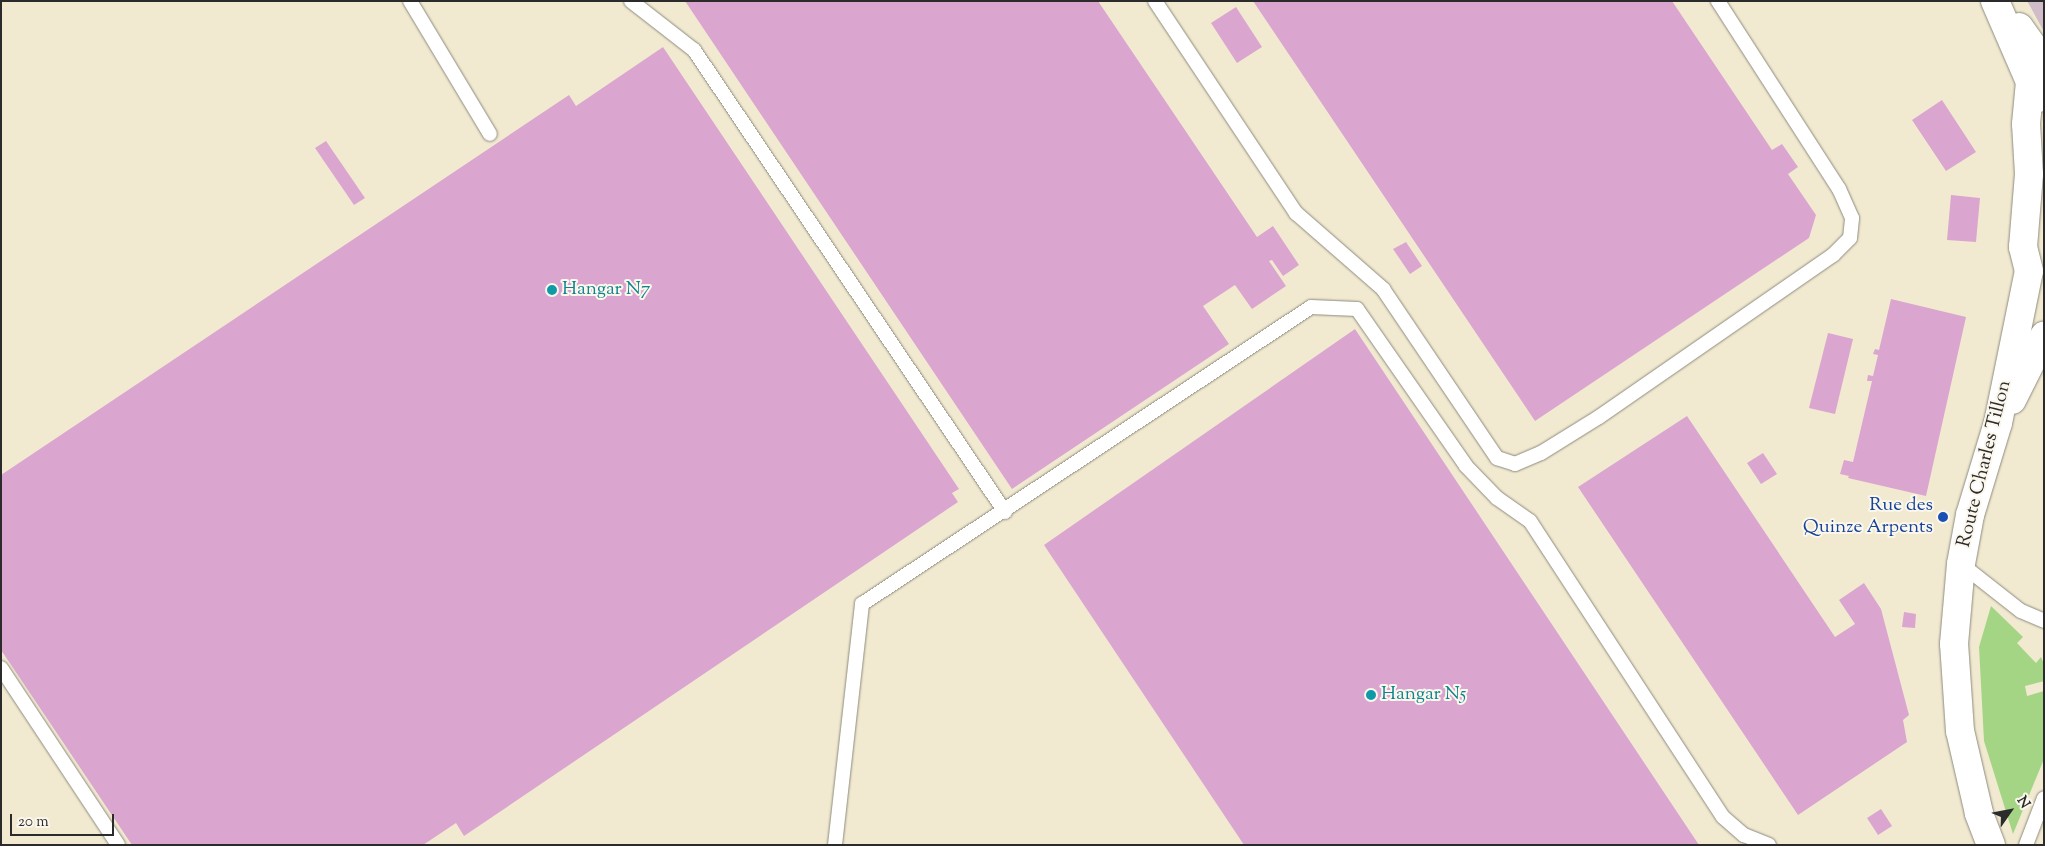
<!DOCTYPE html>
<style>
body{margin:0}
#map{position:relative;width:2045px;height:846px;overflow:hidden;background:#f1ead1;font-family:"Sorts Mill Goudy",serif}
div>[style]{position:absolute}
.industrial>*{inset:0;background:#d1bdca}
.green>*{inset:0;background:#a4d584}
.building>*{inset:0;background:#daa6d0}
.roads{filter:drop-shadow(0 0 1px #8e8a7e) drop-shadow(0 0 1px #8e8a7e)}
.service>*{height:14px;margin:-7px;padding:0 7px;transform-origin:7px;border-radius:7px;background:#fff}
.secondary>*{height:28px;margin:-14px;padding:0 14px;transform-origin:14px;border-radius:14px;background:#fff}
.dots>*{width:14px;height:14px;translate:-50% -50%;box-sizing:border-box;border:2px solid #fbf7ec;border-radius:50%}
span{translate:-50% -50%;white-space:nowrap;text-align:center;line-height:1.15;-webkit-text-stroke:4px #fbf7ec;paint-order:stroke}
.culture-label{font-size:19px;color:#0d838f}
.left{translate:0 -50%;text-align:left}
.street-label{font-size:19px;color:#2b2b2b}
.transit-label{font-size:19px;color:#164399}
.right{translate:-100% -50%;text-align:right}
.frame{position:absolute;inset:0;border:2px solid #2b2b2b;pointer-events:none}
.north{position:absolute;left:1985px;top:786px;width:50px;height:50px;-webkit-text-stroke:4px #fbf7ec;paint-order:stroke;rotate:57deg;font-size:14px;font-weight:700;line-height:20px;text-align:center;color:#2b2b2b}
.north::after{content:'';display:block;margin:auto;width:18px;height:22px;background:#2b2b2b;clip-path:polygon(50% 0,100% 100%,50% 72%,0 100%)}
.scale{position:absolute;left:10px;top:814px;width:104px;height:22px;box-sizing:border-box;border:2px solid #2b2b2b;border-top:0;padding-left:6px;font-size:15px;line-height:18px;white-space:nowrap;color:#2b2b2b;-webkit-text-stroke:4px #fbf7ec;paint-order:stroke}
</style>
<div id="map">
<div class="industrial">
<div style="clip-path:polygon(2027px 1px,2044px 1px,2044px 32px,2030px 6px)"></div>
</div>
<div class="green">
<div style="clip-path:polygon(1991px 606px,2023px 637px,2017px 643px,2036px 663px,2041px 657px,2044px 664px,2044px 681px,2025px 686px,2027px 696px,2044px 691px,2044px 759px,2013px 834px,1984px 741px,1979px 647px)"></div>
</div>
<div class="building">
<div style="clip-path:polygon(685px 1px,1098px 1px,1257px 237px,1273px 226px,1299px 265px,1283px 276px,1272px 260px,1269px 261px,1286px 286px,1252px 309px,1235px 285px,1203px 306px,1229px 344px,1012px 489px)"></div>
<div style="clip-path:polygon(1253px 1px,1672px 1px,1772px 150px,1782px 144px,1798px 167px,1788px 174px,1816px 215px,1809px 238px,1535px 421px)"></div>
<div style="clip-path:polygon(1236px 7px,1262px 47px,1237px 63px,1211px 23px)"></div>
<div style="clip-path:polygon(663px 47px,959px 489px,952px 493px,958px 502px,464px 836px,456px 823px,423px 845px,132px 845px,1px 650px,1px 475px,569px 95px,576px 106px)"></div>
<div style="clip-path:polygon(1942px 100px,1976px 152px,1946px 171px,1912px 120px)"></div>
<div style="clip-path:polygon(326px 141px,365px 198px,354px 205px,315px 148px)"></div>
<div style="clip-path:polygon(1951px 195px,1980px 198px,1976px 242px,1947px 240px)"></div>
<div style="clip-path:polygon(1406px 242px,1422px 266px,1410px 274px,1393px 249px)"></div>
<div style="clip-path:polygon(1891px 299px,1966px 317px,1926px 496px,1848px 478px,1849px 476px,1840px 474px,1844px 460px,1853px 462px,1872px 381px,1867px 381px,1868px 375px,1873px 376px,1878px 355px,1873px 354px,1875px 349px,1879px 350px)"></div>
<div style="clip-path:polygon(1355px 329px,1699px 845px,1244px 845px,1044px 545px)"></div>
<div style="clip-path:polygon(1828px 333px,1853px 339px,1835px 414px,1809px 408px)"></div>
<div style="clip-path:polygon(1687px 416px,1835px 637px,1855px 624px,1839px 600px,1864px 583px,1881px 609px,1909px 715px,1903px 720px,1907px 742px,1798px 815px,1578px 487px)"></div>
<div style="clip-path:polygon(1763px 453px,1777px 474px,1761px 484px,1747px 463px)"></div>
<div style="clip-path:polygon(1904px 612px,1916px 614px,1915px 628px,1902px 627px)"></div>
<div style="clip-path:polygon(1881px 809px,1892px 826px,1878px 835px,1867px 818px)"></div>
</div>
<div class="roads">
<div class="service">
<div style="left:410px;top:1px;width:155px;rotate:59deg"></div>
<div style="left:631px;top:1px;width:80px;rotate:37.9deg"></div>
<div style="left:694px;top:50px;width:557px;rotate:56.05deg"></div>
<div style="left:1155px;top:1px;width:255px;rotate:56.4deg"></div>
<div style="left:1296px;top:213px;width:116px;rotate:41.1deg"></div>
<div style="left:1383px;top:289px;width:204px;rotate:56deg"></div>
<div style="left:1497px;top:458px;width:19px;rotate:18deg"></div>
<div style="left:1515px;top:464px;width:28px;rotate:-23deg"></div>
<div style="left:1541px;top:453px;width:68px;rotate:-31.8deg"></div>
<div style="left:1599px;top:417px;width:285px;rotate:-34.7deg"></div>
<div style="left:1833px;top:255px;width:24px;rotate:-45deg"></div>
<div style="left:1850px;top:238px;width:20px;rotate:-84deg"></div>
<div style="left:1852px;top:218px;width:32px;rotate:-114deg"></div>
<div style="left:1839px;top:189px;width:224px;rotate:-122.8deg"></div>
<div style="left:1961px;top:564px;width:76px;rotate:38.1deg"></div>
<div style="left:2021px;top:611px;width:25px;rotate:23deg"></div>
<div style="left:1px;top:668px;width:212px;rotate:56.5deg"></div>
<div style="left:835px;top:845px;width:243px;rotate:-83.6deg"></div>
<div style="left:862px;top:604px;width:538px;rotate:-33.48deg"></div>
<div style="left:1311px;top:307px;width:46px;rotate:2.5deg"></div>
<div style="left:1357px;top:309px;width:191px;rotate:55.2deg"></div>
<div style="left:1466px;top:466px;width:45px;rotate:45.9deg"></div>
<div style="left:1497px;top:498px;width:40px;rotate:34.9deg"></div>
<div style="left:1530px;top:521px;width:353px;rotate:56.9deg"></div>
<div style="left:1723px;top:817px;width:28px;rotate:41deg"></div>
<div style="left:1744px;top:835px;width:27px;rotate:22deg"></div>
<div style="left:2026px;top:845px;width:50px;rotate:-69deg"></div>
</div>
<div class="secondary">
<div style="left:1995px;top:1px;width:106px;rotate:66.6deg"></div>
<div style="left:2019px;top:27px;width:43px;rotate:54.5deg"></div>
<div style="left:2012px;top:400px;width:72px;rotate:-63.4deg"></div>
<div style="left:1991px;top:845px;width:34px;rotate:-111deg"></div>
<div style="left:1979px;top:813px;width:84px;rotate:-103deg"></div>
<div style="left:1960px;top:731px;width:87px;rotate:-93.9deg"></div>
<div style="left:1954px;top:644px;width:80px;rotate:-85deg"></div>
<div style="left:1961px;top:564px;width:50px;rotate:-79.6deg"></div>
<div style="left:1970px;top:515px;width:96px;rotate:-73.1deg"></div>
<div style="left:1998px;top:423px;width:155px;rotate:-78.5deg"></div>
<div style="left:2029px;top:271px;width:25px;rotate:-104deg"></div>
<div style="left:2023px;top:247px;width:73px;rotate:-85.3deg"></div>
<div style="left:2029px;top:174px;width:50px;rotate:-93.4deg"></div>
<div style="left:2026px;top:124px;width:42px;rotate:-84.6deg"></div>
</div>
</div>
<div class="dots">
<div style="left:552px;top:290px;background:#0f9aa8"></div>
<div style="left:1943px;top:517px;background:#1a4fb4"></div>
<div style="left:1371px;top:695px;background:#0f9aa8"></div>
</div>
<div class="culture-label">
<span class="left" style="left:562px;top:290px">Hangar N7</span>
<span class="left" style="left:1381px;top:695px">Hangar N5</span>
</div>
<div class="street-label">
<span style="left:1985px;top:464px;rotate:-76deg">Route Charles Tillon</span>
</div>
<div class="transit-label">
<span class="right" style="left:1933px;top:517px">Rue des<br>Quinze Arpents</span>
</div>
<div class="frame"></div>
<div class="north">N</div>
<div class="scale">20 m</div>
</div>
